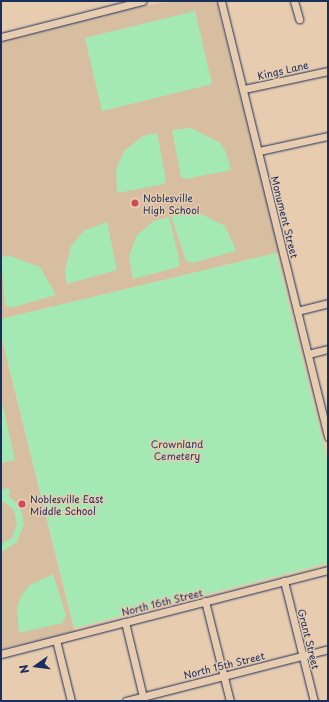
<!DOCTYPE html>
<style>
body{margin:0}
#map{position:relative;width:329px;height:702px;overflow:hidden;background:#e7ccaf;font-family:"Playpen Sans",sans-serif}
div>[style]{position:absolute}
.built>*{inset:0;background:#d8bea1}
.green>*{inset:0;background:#a4e9b4}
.roads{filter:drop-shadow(0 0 1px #1b2f5e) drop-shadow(0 0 1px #1b2f5e)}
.minor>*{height:7px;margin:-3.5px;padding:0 3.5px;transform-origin:3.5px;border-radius:3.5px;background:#e7ccaf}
.dots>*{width:11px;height:11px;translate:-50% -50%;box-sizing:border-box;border:2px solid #e7ccaf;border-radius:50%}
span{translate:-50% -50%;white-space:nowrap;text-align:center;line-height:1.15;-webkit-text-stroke:3px #e7ccaf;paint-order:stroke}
.street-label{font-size:10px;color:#1b2f5e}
.poi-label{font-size:10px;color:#1b2f5e}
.left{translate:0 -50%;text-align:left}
.park-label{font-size:10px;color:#294267}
.frame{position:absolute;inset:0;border:2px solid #1b2f5e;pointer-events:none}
.north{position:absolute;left:16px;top:646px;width:40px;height:40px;-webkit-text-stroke:3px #e7ccaf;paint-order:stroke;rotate:256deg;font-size:11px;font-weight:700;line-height:16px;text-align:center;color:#1b2f5e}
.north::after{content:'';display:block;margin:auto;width:14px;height:18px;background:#1b2f5e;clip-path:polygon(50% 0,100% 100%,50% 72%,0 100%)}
</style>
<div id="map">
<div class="built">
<div style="clip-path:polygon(175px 1px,216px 1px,280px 252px,1px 319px,1px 42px,124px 9px)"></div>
<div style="clip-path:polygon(1px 335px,75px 633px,1px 649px)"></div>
</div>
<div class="green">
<div style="clip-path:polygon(195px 11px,212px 84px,102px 111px,85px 38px)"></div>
<div style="clip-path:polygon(191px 128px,219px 142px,226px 152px,231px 170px,185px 179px,181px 177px,172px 130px)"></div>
<div style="clip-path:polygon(157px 133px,166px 180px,164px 184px,117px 193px,116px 170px,124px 151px,143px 136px)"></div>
<div style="clip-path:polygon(197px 212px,225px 226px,236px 251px,192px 263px,186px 261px,171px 216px)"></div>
<div style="clip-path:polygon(169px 217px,180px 263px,178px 267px,133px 279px,129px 257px,137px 235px,154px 221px)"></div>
<div style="clip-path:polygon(107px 222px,117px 270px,67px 284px,65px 271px,71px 246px,85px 230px)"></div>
<div style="clip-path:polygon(276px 253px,328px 464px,328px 563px,74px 628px,1px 335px,1px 319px)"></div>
<div style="clip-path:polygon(10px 256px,40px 267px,56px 295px,10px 308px,5px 305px,1px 257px)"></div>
<div style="clip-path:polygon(1px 398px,15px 460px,1px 463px)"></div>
<div style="clip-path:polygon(9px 488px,10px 494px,7px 495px,20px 506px,24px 524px,17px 542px,1px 552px,1px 544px,12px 538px,17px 524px,14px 510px,1px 500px,1px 490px)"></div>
<div style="clip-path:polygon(53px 574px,66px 615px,62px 623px,19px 633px,17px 607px,22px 595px,30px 585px)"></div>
</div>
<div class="roads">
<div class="minor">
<div style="left:221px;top:1px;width:449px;rotate:76.2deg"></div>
<div style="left:294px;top:1px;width:19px;rotate:74deg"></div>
<div style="left:1px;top:37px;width:146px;rotate:-14.3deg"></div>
<div style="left:244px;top:89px;width:86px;rotate:-12.1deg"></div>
<div style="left:259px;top:151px;width:71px;rotate:-12.3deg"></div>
<div style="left:297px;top:311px;width:32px;rotate:-14deg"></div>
<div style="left:308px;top:354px;width:21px;rotate:-14deg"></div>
<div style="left:284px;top:581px;width:124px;rotate:76deg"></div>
<div style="left:205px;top:601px;width:103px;rotate:76deg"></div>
<div style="left:125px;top:622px;width:81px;rotate:76.5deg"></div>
<div style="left:56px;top:640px;width:63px;rotate:76.2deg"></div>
<div style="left:1px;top:654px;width:338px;rotate:-14.4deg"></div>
<div style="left:126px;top:701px;width:209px;rotate:-14.4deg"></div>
</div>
</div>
<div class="dots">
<div style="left:135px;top:203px;background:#d1495b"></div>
<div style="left:22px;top:504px;background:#d1495b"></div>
</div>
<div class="street-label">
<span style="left:283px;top:70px;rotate:-13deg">Kings Lane</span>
<span style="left:285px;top:217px;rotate:76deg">Monument Street</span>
<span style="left:162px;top:602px;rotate:-14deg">North 16th Street</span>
<span style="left:309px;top:639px;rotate:76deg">Grant Street</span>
<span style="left:224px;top:665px;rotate:-14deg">North 15th Street</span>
</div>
<div class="poi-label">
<span class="left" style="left:143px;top:203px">Noblesville<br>High School</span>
<span class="left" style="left:30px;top:504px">Noblesville East<br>Middle School</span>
</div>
<div class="park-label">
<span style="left:177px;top:449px">Crownland<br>Cemetery</span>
</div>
<div class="frame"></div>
<div class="north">N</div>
</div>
